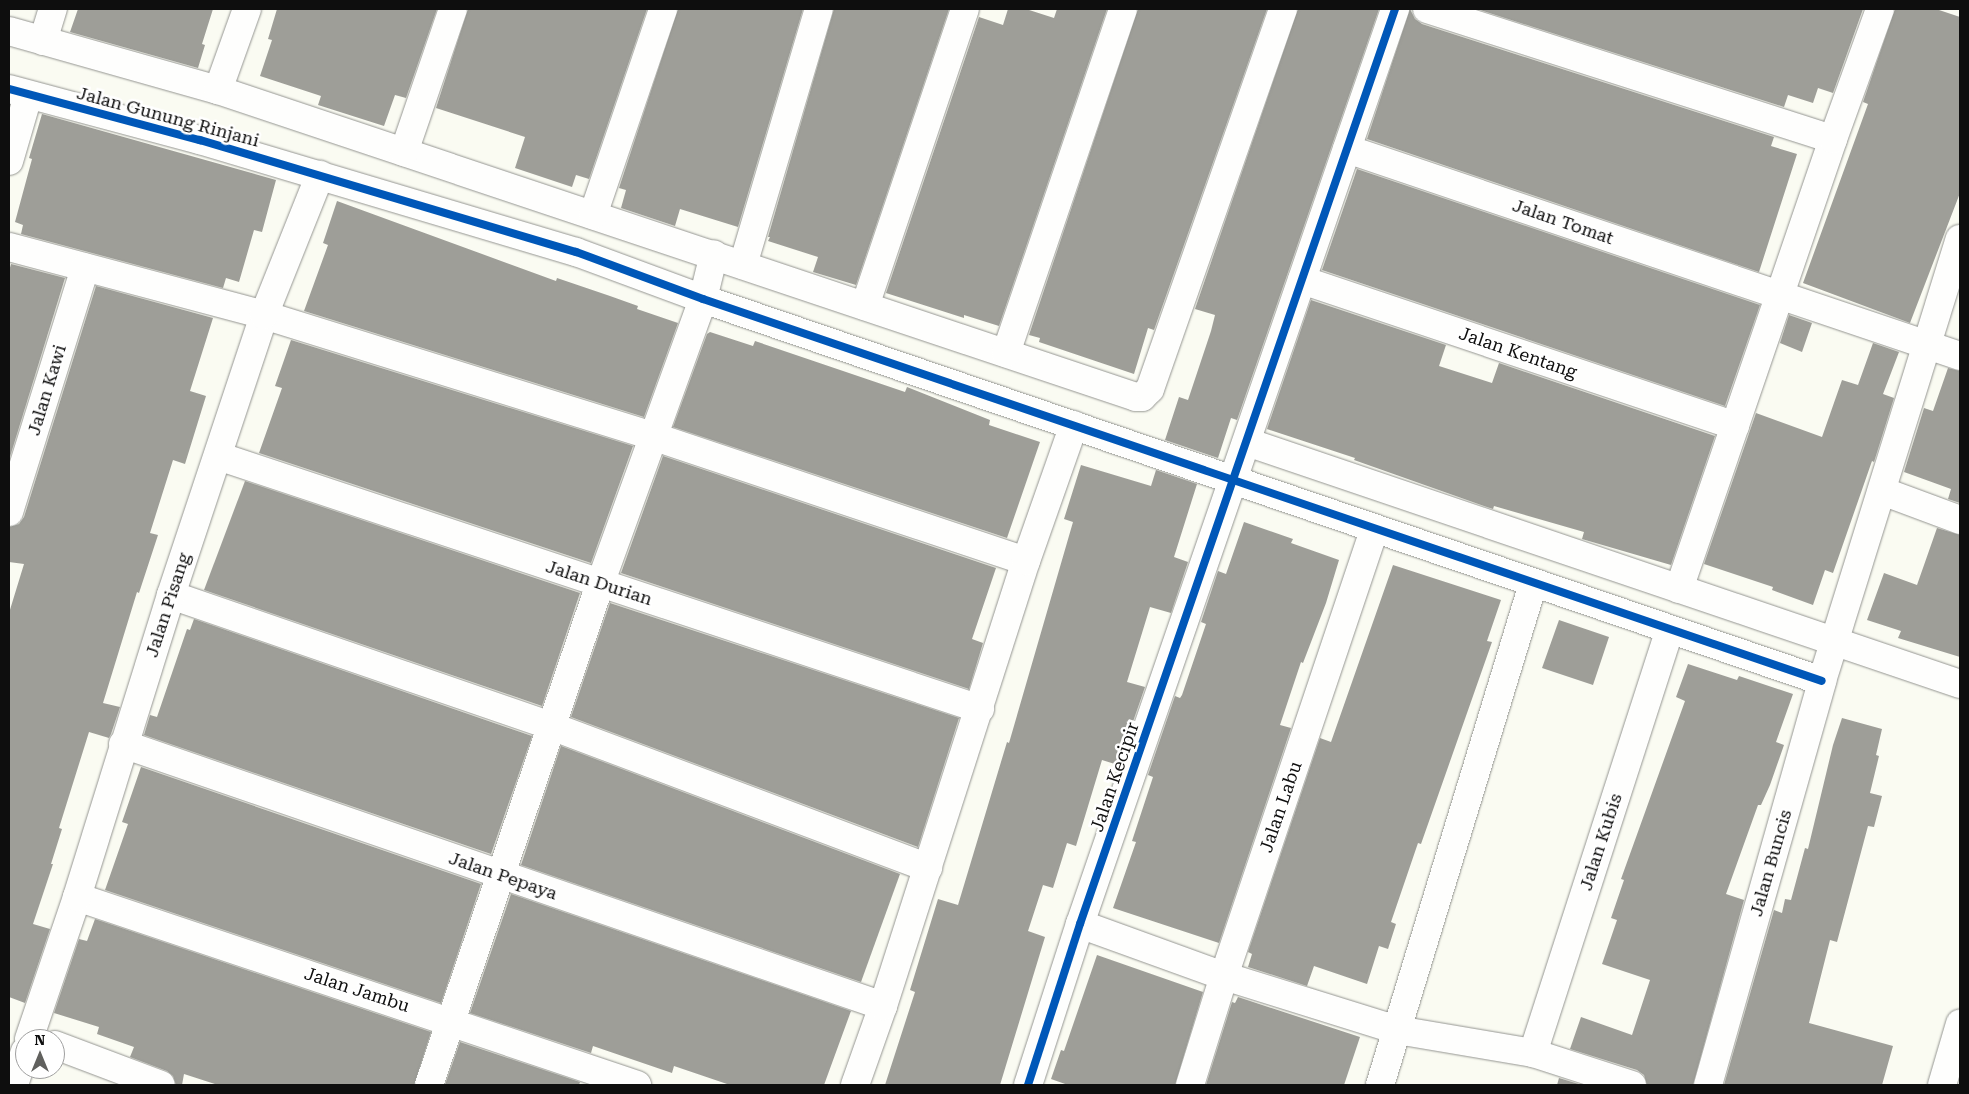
<!DOCTYPE html>
<style>
body{margin:0}
#map{position:relative;width:1969px;height:1094px;overflow:hidden;background:#fafbf2;font-family:"Roboto Serif",serif}
div>[style]{position:absolute}
.building>*{inset:0;background:#9e9e98}
.roads{filter:drop-shadow(0 0 1px #949591) drop-shadow(0 0 1px #949591)}
.street>*{height:28px;margin:-14px;padding:0 14px;transform-origin:14px;border-radius:14px;background:#fefefd}
.cycleway>*{height:8px;margin:-4px;padding:0 4px;transform-origin:4px;border-radius:4px;background:#0057b8}
span{translate:-50% -50%;white-space:nowrap;text-align:center;line-height:1.15;-webkit-text-stroke:5px #fff;paint-order:stroke}
.street-label{font-size:18px;color:#0e0e0e}
.frame{position:absolute;inset:0;border:10px solid #0e0e0e;pointer-events:none}
.north{position:absolute;left:15px;top:1029px;width:50px;height:50px;box-sizing:border-box;background:#fff;border:1px solid #9f9f9f;border-radius:50%;rotate:0deg;font-size:14px;font-weight:700;line-height:20px;text-align:center;color:#0e0e0e}
.north::after{content:'';display:block;margin:auto;width:18px;height:22px;background:#61615e;clip-path:polygon(50% 0,100% 100%,50% 72%,0 100%)}
</style>
<div id="map">
<div class="building">
<div style="clip-path:polygon(78px 9px,213px 9px,202px 44px,205px 45px,198px 68px,70px 32px)"></div>
<div style="clip-path:polygon(277px 9px,437px 9px,406px 98px,395px 95px,384px 126px,318px 105px,321px 96px,260px 76px,272px 40px,268px 39px)"></div>
<div style="clip-path:polygon(468px 9px,647px 9px,589px 179px,576px 175px,572px 187px,515px 168px,525px 137px,436px 108px)"></div>
<div style="clip-path:polygon(678px 9px,803px 9px,738px 227px,680px 209px,675px 226px,621px 208px,626px 190px,619px 188px)"></div>
<div style="clip-path:polygon(834px 9px,949px 9px,856px 285px,813px 272px,818px 257px,768px 241px,770px 237px,768px 237px)"></div>
<div style="clip-path:polygon(1008px 9px,1026px 9px,1054px 18px,1057px 9px,1107px 9px,999px 326px,964px 315px,964px 318px,886px 293px,979px 17px,1003px 25px)"></div>
<div style="clip-path:polygon(1138px 9px,1267px 9px,1154px 330px,1148px 328px,1134px 374px,1039px 342px,1040px 338px,1029px 335px)"></div>
<div style="clip-path:polygon(1298px 9px,1379px 9px,1237px 420px,1231px 418px,1218px 458px,1165px 440px,1179px 397px,1188px 400px,1211px 331px,1215px 315px,1195px 309px)"></div>
<div style="clip-path:polygon(1410px 9px,1415px 19px,1422px 24px,1774px 137px,1771px 146px,1797px 154px,1759px 272px,1367px 139px)"></div>
<div style="clip-path:polygon(1477px 9px,1863px 9px,1833px 93px,1818px 88px,1813px 103px,1788px 95px,1784px 107px)"></div>
<div style="clip-path:polygon(1895px 9px,1936px 9px,1960px 17px,1960px 193px,1910px 323px,1803px 283px,1868px 104px,1863px 102px)"></div>
<div style="clip-path:polygon(42px 114px,276px 180px,262px 232px,254px 230px,239px 282px,226px 278px,223px 288px,21px 234px,23px 225px,15px 222px,32px 159px,29px 158px)"></div>
<div style="clip-path:polygon(1357px 169px,1760px 305px,1725px 406px,1322px 270px)"></div>
<div style="clip-path:polygon(337px 201px,556px 281px,557px 278px,610px 296px,638px 306px,637px 309px,678px 323px,644px 417px,304px 311px,328px 245px,323px 243px)"></div>
<div style="clip-path:polygon(11px 264px,65px 278px,9px 460px,9px 271px)"></div>
<div style="clip-path:polygon(96px 286px,213px 318px,190px 391px,206px 396px,185px 464px,173px 460px,150px 533px,158px 535px,139px 593px,137px 592px,103px 703px,120px 707px,111px 734px,109px 738px,89px 732px,59px 828px,62px 829px,51px 864px,53px 864px,33px 924px,50px 929px,25px 1003px,9px 997px,9px 613px,24px 564px,9px 562px,9px 527px,19px 524px,24px 517px)"></div>
<div style="clip-path:polygon(1311px 300px,1446px 345px,1439px 366px,1492px 383px,1499px 363px,1715px 436px,1671px 565px,1582px 539px,1584px 532px,1494px 506px,1493px 509px,1484px 506px,1354px 460px,1355px 458px,1267px 429px)"></div>
<div style="clip-path:polygon(1789px 315px,1812px 323px,1802px 352px,1780px 343px)"></div>
<div style="clip-path:polygon(710px 332px,753px 346px,755px 341px,905px 392px,907px 387px,990px 420px,989px 425px,1040px 442px,1007px 538px,673px 427px,707px 334px)"></div>
<div style="clip-path:polygon(291px 340px,633px 446px,591px 563px,259px 453px,282px 388px,275px 386px)"></div>
<div style="clip-path:polygon(1873px 343px,1899px 352px,1883px 394px,1894px 398px,1874px 462px,1872px 461px,1833px 573px,1825px 570px,1813px 605px,1772px 590px,1773px 587px,1704px 564px,1756px 413px,1822px 437px,1842px 380px,1858px 385px)"></div>
<div style="clip-path:polygon(1948px 368px,1960px 371px,1960px 503px,1948px 499px,1951px 489px,1904px 472px,1924px 408px,1933px 411px)"></div>
<div style="clip-path:polygon(663px 456px,996px 568px,972px 639px,983px 643px,969px 689px,621px 573px)"></div>
<div style="clip-path:polygon(1081px 465px,1151px 486px,1156px 470px,1197px 484px,1174px 557px,1188px 562px,1171px 613px,1150px 607px,1127px 682px,1145px 687px,1118px 765px,1102px 760px,1076px 846px,1067px 843px,1053px 888px,1043px 885px,1028px 931px,1045px 937px,1000px 1085px,885px 1085px,915px 992px,910px 990px,938px 899px,958px 905px,1007px 742px,1009px 743px,1073px 522px,1064px 519px)"></div>
<div style="clip-path:polygon(245px 481px,580px 593px,542px 706px,204px 590px)"></div>
<div style="clip-path:polygon(1244px 522px,1293px 539px,1291px 543px,1339px 560px,1326px 603px,1303px 663px,1301px 662px,1280px 725px,1291px 728px,1219px 943px,1113px 908px,1136px 842px,1132px 841px,1153px 777px,1148px 775px,1175px 696px,1180px 698px,1182px 695px,1206px 624px,1201px 622px,1218px 571px,1226px 574px)"></div>
<div style="clip-path:polygon(1937px 528px,1960px 535px,1960px 657px,1898px 638px,1901px 631px,1867px 620px,1884px 573px,1917px 585px)"></div>
<div style="clip-path:polygon(1393px 565px,1501px 600px,1487px 641px,1492px 642px,1421px 844px,1418px 843px,1391px 922px,1396px 924px,1388px 949px,1379px 946px,1367px 984px,1314px 966px,1307px 986px,1248px 967px,1252px 954px,1248px 952px,1320px 738px,1331px 742px)"></div>
<div style="clip-path:polygon(610px 603px,959px 718px,918px 847px,571px 717px)"></div>
<div style="clip-path:polygon(194px 619px,532px 736px,491px 854px,144px 735px,150px 715px,157px 717px,187px 629px,190px 630px)"></div>
<div style="clip-path:polygon(1559px 620px,1609px 637px,1593px 685px,1542px 668px)"></div>
<div style="clip-path:polygon(1688px 664px,1737px 680px,1739px 676px,1793px 694px,1776px 742px,1784px 745px,1770px 785px,1761px 805px,1758px 805px,1726px 894px,1744px 900px,1693px 1085px,1647px 1085px,1644px 1075px,1637px 1070px,1570px 1049px,1581px 1017px,1632px 1035px,1650px 980px,1602px 964px,1617px 920px,1611px 918px,1624px 880px,1621px 879px,1685px 701px,1676px 697px)"></div>
<div style="clip-path:polygon(1842px 718px,1882px 729px,1876px 755px,1879px 756px,1870px 793px,1882px 796px,1874px 827px,1868px 826px,1837px 942px,1830px 940px,1809px 1023px,1893px 1046px,1882px 1085px,1724px 1085px,1774px 910px,1782px 913px,1785px 899px,1791px 900px,1805px 848px,1808px 849px,1833px 745px)"></div>
<div style="clip-path:polygon(561px 746px,900px 874px,861px 982px,521px 865px)"></div>
<div style="clip-path:polygon(141px 767px,481px 884px,441px 1003px,105px 890px,128px 824px,122px 822px)"></div>
<div style="clip-path:polygon(511px 894px,851px 1011px,824px 1085px,730px 1085px,674px 1066px,672px 1073px,593px 1046px,591px 1053px,470px 1013px)"></div>
<div style="clip-path:polygon(95px 919px,431px 1032px,414px 1085px,218px 1085px,184px 1074px,182px 1085px,176px 1085px,173px 1076px,167px 1071px,130px 1057px,134px 1047px,97px 1034px,99px 1027px,54px 1013px,79px 939px,87px 941px)"></div>
<div style="clip-path:polygon(1097px 955px,1203px 992px,1175px 1085px,1068px 1085px,1051px 1079px,1061px 1050px,1064px 1051px)"></div>
<div style="clip-path:polygon(1238px 997px,1360px 1037px,1344px 1085px,1206px 1085px,1232px 1002px,1235px 1003px)"></div>
<div style="clip-path:polygon(460px 1042px,580px 1082px,579px 1085px,445px 1085px)"></div>
<div style="clip-path:polygon(1559px 1078px,1582px 1085px,1557px 1085px)"></div>
</div>
<div class="roads">
<div class="street">
<div style="left:1427px;top:9px;width:426px;rotate:17.8deg"></div>
<div style="left:9px;top:31px;width:217px;rotate:15.8deg"></div>
<div style="left:218px;top:90px;width:968px;rotate:18.49deg"></div>
<div style="left:1136px;top:397px;width:6px"></div>
<div style="left:1142px;top:397px;width:11px;rotate:-45deg"></div>
<div style="left:1150px;top:389px;width:403px;rotate:-70.7deg"></div>
<div style="left:43px;top:41px;width:34px;rotate:-73deg"></div>
<div style="left:9px;top:89px;width:198px;rotate:15deg"></div>
<div style="left:200px;top:140px;width:392px;rotate:16.6deg"></div>
<div style="left:576px;top:252px;width:135px;rotate:20.3deg"></div>
<div style="left:703px;top:299px;width:1182px;rotate:18.85deg"></div>
<div style="left:218px;top:90px;width:86px;rotate:-70.3deg"></div>
<div style="left:1347px;top:149px;width:647px;rotate:18.66deg"></div>
<div style="left:404px;top:152px;width:151px;rotate:-71.1deg"></div>
<div style="left:9px;top:161px;width:68px;rotate:-73.7deg"></div>
<div style="left:593px;top:215px;width:218px;rotate:-71.2deg"></div>
<div style="left:9px;top:247px;width:264px;rotate:14.9deg"></div>
<div style="left:264px;top:315px;width:406px;rotate:17.3deg"></div>
<div style="left:652px;top:436px;width:394px;rotate:18.5deg"></div>
<div style="left:743px;top:265px;width:267px;rotate:-73.5deg"></div>
<div style="left:1302px;top:280px;width:457px;rotate:18.6deg"></div>
<div style="left:865px;top:306px;width:313px;rotate:-71.4deg"></div>
<div style="left:1006px;top:353px;width:363px;rotate:-71.2deg"></div>
<div style="left:1247px;top:442px;width:753px;rotate:18.75deg"></div>
<div style="left:218px;top:456px;width:803px;rotate:18.37deg"></div>
<div style="left:1882px;top:491px;width:83px;rotate:20.4deg"></div>
<div style="left:9px;top:512px;width:256px;rotate:-72.7deg"></div>
<div style="left:1679px;top:589px;width:476px;rotate:-71.1deg"></div>
<div style="left:1833px;top:139px;width:138px;rotate:-70.1deg"></div>
<div style="left:171px;top:595px;width:402px;rotate:19deg"></div>
<div style="left:551px;top:726px;width:403px;rotate:20.6deg"></div>
<div style="left:123px;top:744px;width:804px;rotate:19.02deg"></div>
<div style="left:77px;top:897px;width:591px;rotate:18.56deg"></div>
<div style="left:1080px;top:924px;width:153px;rotate:19.9deg"></div>
<div style="left:1224px;top:976px;width:181px;rotate:17.3deg"></div>
<div style="left:1397px;top:1030px;width:138px;rotate:9.6deg"></div>
<div style="left:1533px;top:1053px;width:104px;rotate:17.9deg"></div>
<div style="left:29px;top:1039px;width:150px;rotate:-71.3deg"></div>
<div style="left:77px;top:897px;width:316px;rotate:-72.7deg"></div>
<div style="left:171px;top:595px;width:295px;rotate:-71.6deg"></div>
<div style="left:264px;top:315px;width:151px;rotate:-68.2deg"></div>
<div style="left:55px;top:1045px;width:113px;rotate:20.7deg"></div>
<div style="left:1533px;top:1053px;width:445px;rotate:-72.1deg"></div>
<div style="left:14px;top:1085px;width:35px;rotate:-72deg"></div>
<div style="left:429px;top:1085px;width:529px;rotate:-71.15deg"></div>
<div style="left:600px;top:584px;width:303px;rotate:-70.1deg"></div>
<div style="left:703px;top:299px;width:46px;rotate:-76.3deg"></div>
<div style="left:855px;top:1085px;width:84px;rotate:-70.5deg"></div>
<div style="left:883px;top:1006px;width:467px;rotate:-72.2deg"></div>
<div style="left:1026px;top:561px;width:144px;rotate:-70.6deg"></div>
<div style="left:1028px;top:1085px;width:169px;rotate:-72.1deg"></div>
<div style="left:1080px;top:924px;width:968px;rotate:-71deg"></div>
<div style="left:1190px;top:1085px;width:114px;rotate:-72.7deg"></div>
<div style="left:1224px;top:976px;width:471px;rotate:-71.4deg"></div>
<div style="left:1380px;top:1085px;width:524px;rotate:-73.02deg"></div>
<div style="left:1708px;top:1085px;width:420px;rotate:-74.2deg"></div>
<div style="left:1822px;top:681px;width:463px;rotate:-72.7deg"></div>
<div style="left:1942px;top:1085px;width:64px;rotate:-73.6deg"></div>
</div>
</div>
<div class="cycleway">
<div style="left:9px;top:89px;width:198px;rotate:15deg"></div>
<div style="left:200px;top:140px;width:392px;rotate:16.6deg"></div>
<div style="left:576px;top:252px;width:135px;rotate:20.3deg"></div>
<div style="left:703px;top:299px;width:1182px;rotate:18.85deg"></div>
<div style="left:1028px;top:1085px;width:169px;rotate:-72.1deg"></div>
<div style="left:1080px;top:924px;width:968px;rotate:-71deg"></div>
</div>
<div class="street-label">
<span style="left:168px;top:117px;rotate:15deg">Jalan Gunung Rinjani</span>
<span style="left:1563px;top:222px;rotate:19deg">Jalan Tomat</span>
<span style="left:1518px;top:353px;rotate:19deg">Jalan Kentang</span>
<span style="left:47px;top:390px;rotate:-73deg">Jalan Kawi</span>
<span style="left:599px;top:583px;rotate:18deg">Jalan Durian</span>
<span style="left:168px;top:605px;rotate:-72deg">Jalan Pisang</span>
<span style="left:1115px;top:777px;rotate:-71deg">Jalan Kecipir</span>
<span style="left:1281px;top:807px;rotate:-71deg">Jalan Labu</span>
<span style="left:1601px;top:842px;rotate:-72deg">Jalan Kubis</span>
<span style="left:1771px;top:863px;rotate:-74deg">Jalan Buncis</span>
<span style="left:503px;top:876px;rotate:19deg">Jalan Pepaya</span>
<span style="left:357px;top:990px;rotate:18deg">Jalan Jambu</span>
</div>
<div class="frame"></div>
<div class="north">N</div>
</div>
